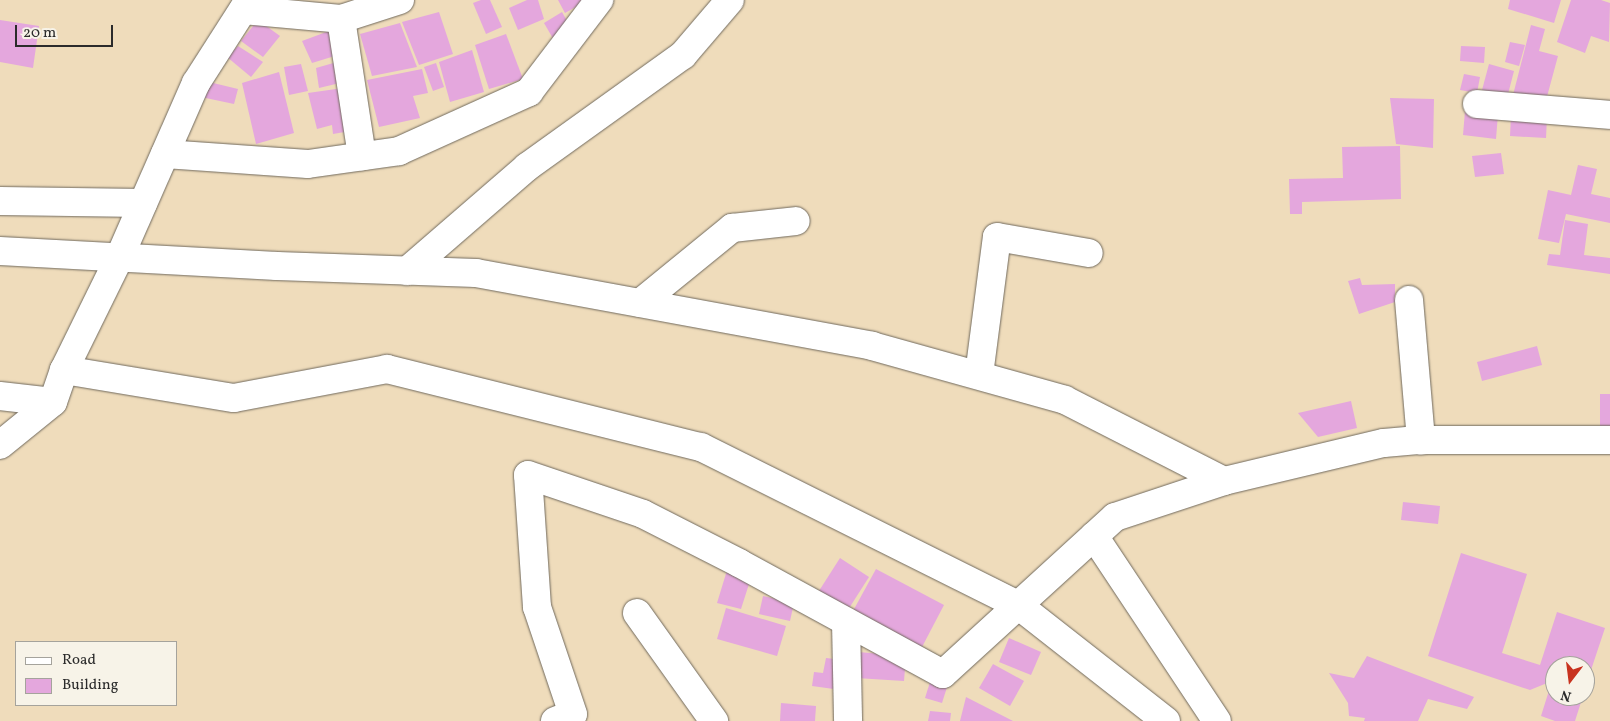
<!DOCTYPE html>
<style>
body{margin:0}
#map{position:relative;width:1610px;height:721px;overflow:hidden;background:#efdcbb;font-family:Vollkorn,serif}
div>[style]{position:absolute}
.building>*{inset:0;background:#e4a7dd}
.roads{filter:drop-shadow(0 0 1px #70695d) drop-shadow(0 0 1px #70695d)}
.street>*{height:28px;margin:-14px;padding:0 14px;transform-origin:14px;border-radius:14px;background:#fff}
span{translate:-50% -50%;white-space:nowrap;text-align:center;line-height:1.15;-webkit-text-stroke:4.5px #f7f3e8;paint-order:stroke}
.legend{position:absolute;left:15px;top:641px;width:162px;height:65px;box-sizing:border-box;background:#f7f3e8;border:1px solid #a5a39c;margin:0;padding:6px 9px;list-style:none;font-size:15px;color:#2b2b2b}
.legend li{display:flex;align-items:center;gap:10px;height:25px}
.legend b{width:25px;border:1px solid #a5a39c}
.north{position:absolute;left:1545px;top:656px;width:50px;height:50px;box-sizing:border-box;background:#f7f3e8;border:1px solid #a5a39c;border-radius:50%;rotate:195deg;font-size:14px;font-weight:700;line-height:20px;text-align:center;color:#2b2b2b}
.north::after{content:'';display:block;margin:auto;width:18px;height:22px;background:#c8321e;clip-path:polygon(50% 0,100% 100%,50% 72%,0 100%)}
.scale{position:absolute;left:15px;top:25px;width:98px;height:22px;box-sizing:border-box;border:2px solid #2b2b2b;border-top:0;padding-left:6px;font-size:15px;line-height:18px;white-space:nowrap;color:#2b2b2b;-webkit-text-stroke:4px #f7f3e8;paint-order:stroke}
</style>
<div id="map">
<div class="building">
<div style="clip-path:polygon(481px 0,490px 0,502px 27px,486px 34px,473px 3px)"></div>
<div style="clip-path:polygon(527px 0,538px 0,544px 19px,518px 30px,509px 8px)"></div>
<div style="clip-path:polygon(558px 0,588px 0,565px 13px)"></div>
<div style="clip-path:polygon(1510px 0,1561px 0,1554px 23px,1508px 9px)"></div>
<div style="clip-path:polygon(1571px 0,1601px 0,1610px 3px,1609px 42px,1591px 36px,1585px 53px,1557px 42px)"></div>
<div style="clip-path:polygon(439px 12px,453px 54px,419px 65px,402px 22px)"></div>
<div style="clip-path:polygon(562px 12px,573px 32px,555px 42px,544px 23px)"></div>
<div style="clip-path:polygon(0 20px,39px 26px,33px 68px,0 62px)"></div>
<div style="clip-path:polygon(258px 20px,280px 36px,263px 57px,241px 41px)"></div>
<div style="clip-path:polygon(400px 23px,417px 67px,372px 76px,360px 34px)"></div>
<div style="clip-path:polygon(1531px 25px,1545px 29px,1539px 51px,1558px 56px,1545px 104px,1513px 95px)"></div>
<div style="clip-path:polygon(329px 31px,338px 55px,312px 63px,302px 41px)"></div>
<div style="clip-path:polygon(506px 34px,523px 79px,489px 89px,475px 45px)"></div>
<div style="clip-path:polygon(1510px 42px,1525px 45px,1519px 66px,1505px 62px)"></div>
<div style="clip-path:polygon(238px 46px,263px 62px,251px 77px,227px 57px)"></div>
<div style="clip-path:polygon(1461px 46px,1485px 47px,1484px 63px,1460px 61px)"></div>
<div style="clip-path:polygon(472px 50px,484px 92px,450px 102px,439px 62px)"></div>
<div style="clip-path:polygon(344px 60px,348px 81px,319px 88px,316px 68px)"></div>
<div style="clip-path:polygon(436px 63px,444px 87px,433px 91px,424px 67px)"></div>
<div style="clip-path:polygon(301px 64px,308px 91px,289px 95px,284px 67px)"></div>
<div style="clip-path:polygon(1489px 64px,1514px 71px,1507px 98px,1482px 90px)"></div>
<div style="clip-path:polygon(422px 69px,428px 93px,413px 96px,420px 118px,379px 127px,367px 80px)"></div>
<div style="clip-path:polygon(279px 72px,294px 133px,256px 144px,242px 83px)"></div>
<div style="clip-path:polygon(1464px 74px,1480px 77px,1477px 93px,1460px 90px)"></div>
<div style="clip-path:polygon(205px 81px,238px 89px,234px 104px,201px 97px)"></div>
<div style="clip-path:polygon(350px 87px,356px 130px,333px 134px,332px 125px,317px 129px,308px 93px)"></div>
<div style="clip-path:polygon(1390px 98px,1434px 99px,1433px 148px,1396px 144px)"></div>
<div style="clip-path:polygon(1465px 111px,1498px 114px,1496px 139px,1463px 135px)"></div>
<div style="clip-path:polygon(1511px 115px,1547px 117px,1546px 138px,1510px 136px)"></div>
<div style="clip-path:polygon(1400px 146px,1401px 199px,1302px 202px,1302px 214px,1290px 214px,1289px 179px,1343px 178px,1342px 147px)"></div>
<div style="clip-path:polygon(1501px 153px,1504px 174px,1475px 177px,1472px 156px)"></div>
<div style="clip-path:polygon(1578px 165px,1597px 169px,1591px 194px,1610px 198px,1610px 223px,1566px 214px,1559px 243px,1538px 239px,1548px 190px,1571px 195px)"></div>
<div style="clip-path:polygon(1565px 220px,1588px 224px,1584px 255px,1610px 258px,1610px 274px,1547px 265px,1549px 254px,1560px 255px)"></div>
<div style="clip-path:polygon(1360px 278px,1362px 285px,1395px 284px,1395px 302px,1359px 314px,1348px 281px)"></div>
<div style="clip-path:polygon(1537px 346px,1542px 365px,1482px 381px,1477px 362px)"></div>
<div style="clip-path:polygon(1600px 394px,1610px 394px,1610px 432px,1600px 432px)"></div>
<div style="clip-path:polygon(1351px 401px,1357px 428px,1318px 437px,1298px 413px)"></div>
<div style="clip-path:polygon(1403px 502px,1440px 506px,1438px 524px,1401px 520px)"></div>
<div style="clip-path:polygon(1461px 553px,1527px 574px,1502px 653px,1540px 665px,1557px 612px,1605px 628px,1585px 688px,1585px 666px,1555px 666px,1555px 696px,1583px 696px,1575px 721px,1555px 721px,1541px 716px,1552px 681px,1530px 690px,1428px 656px)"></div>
<div style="clip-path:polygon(840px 558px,869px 577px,846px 613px,817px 594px)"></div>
<div style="clip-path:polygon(728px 567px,760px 587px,749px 584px,741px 609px,717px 603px)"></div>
<div style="clip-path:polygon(876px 569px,944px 605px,922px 647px,853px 611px)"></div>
<div style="clip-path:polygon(763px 596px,794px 603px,790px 621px,759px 614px)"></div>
<div style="clip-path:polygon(726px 608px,786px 626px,777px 656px,717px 639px)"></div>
<div style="clip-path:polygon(1009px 638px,1041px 652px,1031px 675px,999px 662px)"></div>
<div style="clip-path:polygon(858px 652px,906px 656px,904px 681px,856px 678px)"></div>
<div style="clip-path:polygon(1367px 656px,1453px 689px,1474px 697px,1467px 709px,1428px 699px,1418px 721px,1364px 721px,1365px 718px,1349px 716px,1348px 703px,1329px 673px,1354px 678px)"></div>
<div style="clip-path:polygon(826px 658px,835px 659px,841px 690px,812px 686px,814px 672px,823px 673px)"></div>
<div style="clip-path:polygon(993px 664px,1024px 681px,1010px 706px,979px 688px)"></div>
<div style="clip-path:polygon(931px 679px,948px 684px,942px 703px,925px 698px)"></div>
<div style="clip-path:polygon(966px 697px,1013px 721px,960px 721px)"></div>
<div style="clip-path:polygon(781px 703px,816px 706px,815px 721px,780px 721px)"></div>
<div style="clip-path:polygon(930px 711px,951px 713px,950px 721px,928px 721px)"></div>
</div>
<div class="roads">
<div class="street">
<div style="left:243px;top:10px;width:98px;rotate:5.2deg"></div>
<div style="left:341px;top:19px;width:62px;rotate:-17.9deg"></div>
<div style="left:341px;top:19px;width:139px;rotate:81.3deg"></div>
<div style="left:1477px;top:104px;width:133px;rotate:4.7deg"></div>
<div style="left:165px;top:154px;width:143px;rotate:4deg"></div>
<div style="left:308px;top:164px;width:92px;rotate:-8.1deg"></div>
<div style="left:399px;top:151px;width:143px;rotate:-24.4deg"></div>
<div style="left:529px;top:92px;width:116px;rotate:-52.7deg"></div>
<div style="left:0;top:201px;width:143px;rotate:0.8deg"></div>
<div style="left:0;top:251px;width:277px;rotate:3.1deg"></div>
<div style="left:277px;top:266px;width:199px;rotate:2deg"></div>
<div style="left:476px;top:273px;width:403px;rotate:10.4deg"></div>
<div style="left:872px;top:346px;width:200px;rotate:15.6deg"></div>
<div style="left:1065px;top:400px;width:178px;rotate:27deg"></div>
<div style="left:407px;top:271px;width:159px;rotate:-40.9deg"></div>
<div style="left:527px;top:167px;width:192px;rotate:-35.7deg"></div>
<div style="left:683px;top:55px;width:72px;rotate:-49.5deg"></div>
<div style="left:1409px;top:300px;width:141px;rotate:85.1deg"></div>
<div style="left:640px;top:303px;width:119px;rotate:-39.2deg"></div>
<div style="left:732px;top:228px;width:64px;rotate:-6.2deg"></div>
<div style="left:64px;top:370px;width:172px;rotate:9.4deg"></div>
<div style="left:234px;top:398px;width:156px;rotate:-10.7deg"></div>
<div style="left:387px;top:369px;width:324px;rotate:14deg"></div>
<div style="left:701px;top:447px;width:354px;rotate:26.5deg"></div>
<div style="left:1018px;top:605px;width:188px;rotate:38.1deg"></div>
<div style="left:979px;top:375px;width:139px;rotate:-82.6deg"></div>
<div style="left:997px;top:237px;width:93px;rotate:9.9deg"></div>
<div style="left:0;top:396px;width:53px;rotate:6.5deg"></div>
<div style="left:0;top:445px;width:68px;rotate:-39.1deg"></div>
<div style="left:53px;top:402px;width:34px;rotate:-71deg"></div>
<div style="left:64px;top:370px;width:127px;rotate:-63.8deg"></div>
<div style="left:120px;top:256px;width:189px;rotate:-66.3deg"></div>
<div style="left:196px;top:83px;width:98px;rotate:-57.4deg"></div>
<div style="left:1094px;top:536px;width:222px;rotate:56.4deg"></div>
<div style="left:637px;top:613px;width:133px;rotate:54.5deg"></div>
<div style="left:846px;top:622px;width:99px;rotate:88.8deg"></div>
<div style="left:555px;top:721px;width:19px;rotate:-21deg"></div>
<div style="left:573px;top:714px;width:113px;rotate:-108.6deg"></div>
<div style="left:537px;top:607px;width:132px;rotate:-93.9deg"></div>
<div style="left:528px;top:475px;width:121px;rotate:18.7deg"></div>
<div style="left:643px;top:514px;width:108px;rotate:27deg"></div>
<div style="left:739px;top:563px;width:232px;rotate:28.6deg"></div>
<div style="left:943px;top:674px;width:233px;rotate:-42.4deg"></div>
<div style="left:1115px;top:517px;width:115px;rotate:-18.3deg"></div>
<div style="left:1224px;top:481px;width:164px;rotate:-13.4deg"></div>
<div style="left:1384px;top:443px;width:37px;rotate:-5deg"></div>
<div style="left:1421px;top:440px;width:189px"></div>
</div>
</div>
<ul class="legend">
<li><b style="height:6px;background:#fff"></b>Road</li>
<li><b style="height:14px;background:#e4a7dd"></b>Building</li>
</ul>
<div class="north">N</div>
<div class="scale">20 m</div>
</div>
